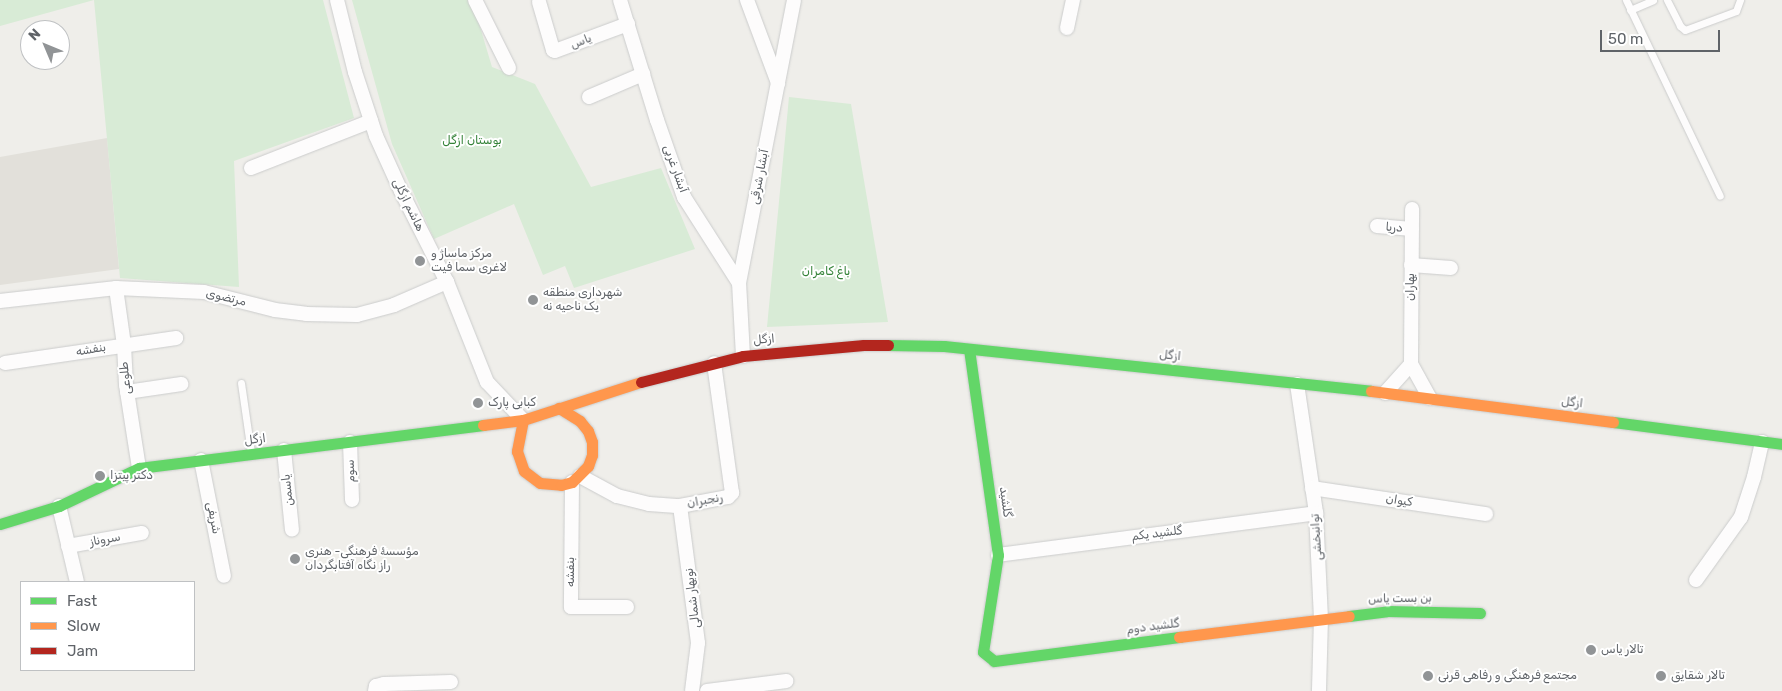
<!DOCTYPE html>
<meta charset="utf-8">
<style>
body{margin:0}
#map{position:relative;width:1782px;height:691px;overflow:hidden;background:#efeeea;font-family:Rubik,"Noto Naskh Arabic",sans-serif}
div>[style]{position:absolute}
.education>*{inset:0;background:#e2e0da}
.green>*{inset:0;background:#d8ebd6}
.roads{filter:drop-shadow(0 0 1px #cbcccc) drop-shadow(0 0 1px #cbcccc)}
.lane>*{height:7px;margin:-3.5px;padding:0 3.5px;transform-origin:3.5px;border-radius:3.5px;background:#fdfcfc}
.street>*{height:14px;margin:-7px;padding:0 7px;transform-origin:7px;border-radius:7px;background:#fdfcfc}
.fast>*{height:11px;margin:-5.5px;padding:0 5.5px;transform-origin:5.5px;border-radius:5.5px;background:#63d668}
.slow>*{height:11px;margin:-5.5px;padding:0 5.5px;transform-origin:5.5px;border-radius:5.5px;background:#ff974d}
.jam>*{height:11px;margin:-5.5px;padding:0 5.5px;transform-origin:5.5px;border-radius:5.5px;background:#b3261e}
.dots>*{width:14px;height:14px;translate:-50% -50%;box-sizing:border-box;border:2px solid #fff;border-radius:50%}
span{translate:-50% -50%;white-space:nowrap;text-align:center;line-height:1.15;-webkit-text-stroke:4px #fff;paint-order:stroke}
.street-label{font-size:12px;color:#5f6368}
.park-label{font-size:12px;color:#348238}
.poi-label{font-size:12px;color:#5f6368}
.left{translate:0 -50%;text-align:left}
.legend{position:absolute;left:20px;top:581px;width:175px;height:90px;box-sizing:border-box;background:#fff;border:1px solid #bfc1c3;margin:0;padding:6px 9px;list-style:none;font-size:15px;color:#5f6368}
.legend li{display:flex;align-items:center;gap:10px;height:25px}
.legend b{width:25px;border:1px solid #bfc1c3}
.north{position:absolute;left:20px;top:20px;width:50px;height:50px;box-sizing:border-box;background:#fff;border:1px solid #bfc1c3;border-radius:50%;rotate:315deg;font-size:14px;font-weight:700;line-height:20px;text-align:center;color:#5f6368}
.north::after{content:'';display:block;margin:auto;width:18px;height:22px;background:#919496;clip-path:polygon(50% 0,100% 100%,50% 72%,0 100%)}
.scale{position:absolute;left:1600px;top:30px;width:120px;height:22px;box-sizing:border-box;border:2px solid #5f6368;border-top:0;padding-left:6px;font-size:15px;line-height:18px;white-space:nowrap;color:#5f6368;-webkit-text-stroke:4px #fff;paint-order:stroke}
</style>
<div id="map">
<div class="education">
<div style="clip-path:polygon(107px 138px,119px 269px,0 285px,0 157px)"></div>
</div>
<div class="green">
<div style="clip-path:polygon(0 0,323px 0,354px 118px,234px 161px,239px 287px,120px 278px,94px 0,0 26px)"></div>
<div style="clip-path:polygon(352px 0,472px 0,492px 67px,535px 84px,591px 187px,661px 168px,695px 249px,574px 288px,565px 266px,543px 275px,514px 204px,434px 239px,392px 144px)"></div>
<div style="clip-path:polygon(789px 97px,851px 104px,888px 322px,767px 327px)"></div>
</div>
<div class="roads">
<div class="lane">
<div style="left:1626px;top:0;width:217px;rotate:64.4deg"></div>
<div style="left:1667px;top:0;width:29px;rotate:63deg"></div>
<div style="left:1680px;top:26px;width:6px;rotate:39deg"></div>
<div style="left:1685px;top:30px;width:54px;rotate:-20.4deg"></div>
<div style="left:1736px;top:11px;width:12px;rotate:-70deg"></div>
<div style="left:1630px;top:10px;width:25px;rotate:-23deg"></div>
<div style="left:241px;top:383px;width:70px;rotate:81.8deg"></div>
</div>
<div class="street">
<div style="left:337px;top:0;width:74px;rotate:76deg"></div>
<div style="left:355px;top:72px;width:67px;rotate:71.8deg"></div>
<div style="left:376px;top:136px;width:60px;rotate:65.6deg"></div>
<div style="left:401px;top:191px;width:102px;rotate:63.2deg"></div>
<div style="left:447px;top:282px;width:108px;rotate:68.2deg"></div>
<div style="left:487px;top:382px;width:52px;rotate:46.5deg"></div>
<div style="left:475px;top:0;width:76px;rotate:63.4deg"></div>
<div style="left:620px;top:0;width:126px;rotate:72.9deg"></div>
<div style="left:657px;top:120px;width:82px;rotate:70.7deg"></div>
<div style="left:684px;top:197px;width:102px;rotate:57.4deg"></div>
<div style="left:747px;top:0;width:89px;rotate:69.5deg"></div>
<div style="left:539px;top:2px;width:50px;rotate:73.7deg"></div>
<div style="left:553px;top:50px;width:2px;rotate:27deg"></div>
<div style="left:555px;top:51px;width:78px;rotate:-20.3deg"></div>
<div style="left:1067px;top:28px;width:29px;rotate:-78deg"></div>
<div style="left:589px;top:97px;width:59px;rotate:-23.1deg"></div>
<div style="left:251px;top:168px;width:129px;rotate:-21.4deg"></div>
<div style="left:1377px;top:226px;width:35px;rotate:5deg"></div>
<div style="left:1411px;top:265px;width:40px;rotate:4.3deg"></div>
<div style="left:116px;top:288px;width:58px;rotate:82deg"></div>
<div style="left:124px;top:345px;width:40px;rotate:87.1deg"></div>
<div style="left:126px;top:385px;width:84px;rotate:81.1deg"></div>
<div style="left:0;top:301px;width:117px;rotate:-6.4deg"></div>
<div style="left:116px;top:288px;width:88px;rotate:2.6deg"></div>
<div style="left:204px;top:292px;width:73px;rotate:14.2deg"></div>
<div style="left:275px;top:310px;width:31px;rotate:7deg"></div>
<div style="left:306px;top:314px;width:51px;rotate:1.1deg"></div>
<div style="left:357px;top:315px;width:38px;rotate:-15deg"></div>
<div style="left:394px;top:305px;width:58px;rotate:-23.5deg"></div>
<div style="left:743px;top:356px;width:73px;rotate:-93.1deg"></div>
<div style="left:739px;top:283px;width:288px;rotate:-79deg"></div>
<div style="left:5px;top:363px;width:173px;rotate:-8.3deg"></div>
<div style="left:1411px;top:364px;width:155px;rotate:-89.6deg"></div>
<div style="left:1297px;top:384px;width:130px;rotate:81.6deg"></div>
<div style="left:1316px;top:513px;width:105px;rotate:87.3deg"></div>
<div style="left:1321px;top:618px;width:73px;rotate:91.6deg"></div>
<div style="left:127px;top:392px;width:55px;rotate:-8.4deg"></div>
<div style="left:1385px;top:393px;width:39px;rotate:-48deg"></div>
<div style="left:1411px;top:364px;width:39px;rotate:61deg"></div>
<div style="left:350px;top:442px;width:58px;rotate:88deg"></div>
<div style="left:284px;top:450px;width:80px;rotate:84.3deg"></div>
<div style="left:201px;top:460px;width:118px;rotate:78.8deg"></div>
<div style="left:580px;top:476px;width:42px;rotate:28.4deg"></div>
<div style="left:617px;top:496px;width:33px;rotate:14deg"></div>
<div style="left:649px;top:504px;width:31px;rotate:4deg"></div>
<div style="left:680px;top:506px;width:49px;rotate:-10.6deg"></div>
<div style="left:728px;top:497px;width:6px;rotate:-45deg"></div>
<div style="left:732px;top:493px;width:131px;rotate:-97.9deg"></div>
<div style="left:572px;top:482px;width:125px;rotate:90.5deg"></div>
<div style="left:571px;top:607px;width:56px"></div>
<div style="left:1312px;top:488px;width:176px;rotate:8.5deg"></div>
<div style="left:59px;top:506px;width:78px;rotate:76.7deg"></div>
<div style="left:680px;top:506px;width:138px;rotate:82.5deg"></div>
<div style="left:698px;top:643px;width:48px;rotate:97.1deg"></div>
<div style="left:68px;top:546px;width:75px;rotate:-10deg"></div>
<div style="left:998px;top:555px;width:321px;rotate:-7.5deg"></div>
<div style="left:1696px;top:580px;width:77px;rotate:-54.5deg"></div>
<div style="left:1741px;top:517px;width:42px;rotate:-72deg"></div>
<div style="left:1754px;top:477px;width:36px;rotate:-77deg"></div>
<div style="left:375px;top:691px;width:5px;rotate:-79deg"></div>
<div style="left:376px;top:686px;width:8px;rotate:-14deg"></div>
<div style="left:384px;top:684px;width:67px;rotate:-1.7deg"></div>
<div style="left:707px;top:691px;width:80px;rotate:-7.2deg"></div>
</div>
<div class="fast">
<div style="left:888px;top:345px;width:56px;rotate:1deg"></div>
<div style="left:944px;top:346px;width:429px;rotate:6deg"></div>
<div style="left:969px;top:349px;width:208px;rotate:82deg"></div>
<div style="left:998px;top:555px;width:98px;rotate:98.8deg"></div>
<div style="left:983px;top:652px;width:14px;rotate:39deg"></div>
<div style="left:994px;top:661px;width:187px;rotate:-7.4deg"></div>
<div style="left:1613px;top:422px;width:170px;rotate:7.4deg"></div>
<div style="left:0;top:524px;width:62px;rotate:-17deg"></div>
<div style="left:59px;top:506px;width:89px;rotate:-25.4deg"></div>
<div style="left:139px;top:468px;width:347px;rotate:-7.1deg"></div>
<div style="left:1349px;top:616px;width:38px;rotate:-7deg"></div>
<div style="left:1387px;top:611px;width:93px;rotate:1.2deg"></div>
</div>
<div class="slow">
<div style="left:1371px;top:391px;width:244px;rotate:7.3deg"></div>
<div style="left:523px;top:420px;width:32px;rotate:101deg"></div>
<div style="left:517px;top:451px;width:21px;rotate:71deg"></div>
<div style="left:524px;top:471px;width:20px;rotate:37deg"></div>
<div style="left:540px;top:483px;width:21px;rotate:5deg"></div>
<div style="left:561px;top:485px;width:11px;rotate:-15deg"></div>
<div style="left:572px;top:482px;width:23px;rotate:-45deg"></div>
<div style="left:588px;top:466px;width:12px;rotate:-70deg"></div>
<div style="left:592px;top:455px;width:13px;rotate:-90deg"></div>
<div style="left:592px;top:442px;width:12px;rotate:-110deg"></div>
<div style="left:588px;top:431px;width:13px;rotate:-129deg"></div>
<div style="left:580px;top:421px;width:25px;rotate:-148deg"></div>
<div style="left:483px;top:425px;width:40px;rotate:-7.1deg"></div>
<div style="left:523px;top:420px;width:124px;rotate:-17.9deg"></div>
<div style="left:1179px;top:637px;width:171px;rotate:-7deg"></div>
</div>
<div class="jam">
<div style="left:641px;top:382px;width:105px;rotate:-14.3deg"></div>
<div style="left:743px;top:356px;width:121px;rotate:-5.2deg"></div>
<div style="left:864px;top:345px;width:24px"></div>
</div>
</div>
<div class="dots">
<div style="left:420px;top:261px;background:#919496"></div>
<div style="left:533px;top:300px;background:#919496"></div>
<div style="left:478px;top:403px;background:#919496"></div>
<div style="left:100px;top:476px;background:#919496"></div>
<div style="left:295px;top:559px;background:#919496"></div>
<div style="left:1591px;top:650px;background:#919496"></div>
<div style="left:1428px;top:676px;background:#919496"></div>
<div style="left:1661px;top:676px;background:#919496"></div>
</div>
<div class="street-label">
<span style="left:581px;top:42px;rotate:-21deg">یاس</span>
<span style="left:675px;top:169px;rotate:70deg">آبشار غربی</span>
<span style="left:760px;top:177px;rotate:-79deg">آبشار شرقی</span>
<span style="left:408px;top:205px;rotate:64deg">هاشم ازگلی</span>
<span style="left:1394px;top:228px;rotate:4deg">دریا</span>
<span style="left:1411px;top:287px;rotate:-90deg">بهاران</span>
<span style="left:226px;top:298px;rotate:13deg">مرتضوی</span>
<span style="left:764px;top:340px;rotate:-5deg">ازگل</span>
<span style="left:91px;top:350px;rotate:-9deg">بنفشه</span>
<span style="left:1170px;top:356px;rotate:6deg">ازگل</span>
<span style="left:126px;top:378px;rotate:-96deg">طلوعی</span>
<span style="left:1572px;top:403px;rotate:7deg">ازگل</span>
<span style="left:255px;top:440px;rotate:-7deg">ازگل</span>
<span style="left:351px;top:471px;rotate:-92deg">سوم</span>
<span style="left:288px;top:490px;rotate:-96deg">یاسمن</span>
<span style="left:705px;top:501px;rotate:-11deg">رنجبران</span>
<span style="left:1399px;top:501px;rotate:9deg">کیوان</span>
<span style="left:1005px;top:502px;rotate:82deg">گلشید</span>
<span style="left:213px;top:518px;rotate:79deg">شریفی</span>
<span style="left:1157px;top:534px;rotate:-7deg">گلشيد يكم</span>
<span style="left:1317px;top:537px;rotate:-94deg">توانبخشی</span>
<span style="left:105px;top:540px;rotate:-10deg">سروناز</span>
<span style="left:571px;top:572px;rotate:-90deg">بنفشه</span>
<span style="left:693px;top:598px;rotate:-97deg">نوبهار شمالی</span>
<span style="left:1400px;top:599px;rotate:-1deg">بن بست یاس</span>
<span style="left:1153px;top:627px;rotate:-7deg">گلشيد دوم</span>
</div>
<div class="park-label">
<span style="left:472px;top:141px">بوستان ازگل</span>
<span style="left:826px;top:272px">باغ کامران</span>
</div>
<div class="poi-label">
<span class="left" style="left:431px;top:261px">مرکز ماساژ و<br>لاغری سما فیت</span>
<span class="left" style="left:543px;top:300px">شهرداری منطقه<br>یک ناحیه نه</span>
<span class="left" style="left:488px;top:403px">کبابی پارک</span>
<span class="left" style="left:110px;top:476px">دکتر پیتزا</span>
<span class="left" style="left:305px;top:559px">مؤسسۀ فرهنگی- هنری<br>راز نگاه آفتابگردان</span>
<span class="left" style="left:1601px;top:650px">تالار یاس</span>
<span class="left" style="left:1438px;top:676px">مجتمع فرهنگی و رفاهی قرنی</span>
<span class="left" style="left:1671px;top:676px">تالار شقایق</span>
</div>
<ul class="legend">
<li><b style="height:6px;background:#63d668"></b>Fast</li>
<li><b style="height:6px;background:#ff974d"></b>Slow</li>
<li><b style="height:6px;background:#b3261e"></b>Jam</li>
</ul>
<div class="north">N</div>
<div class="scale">50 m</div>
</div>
